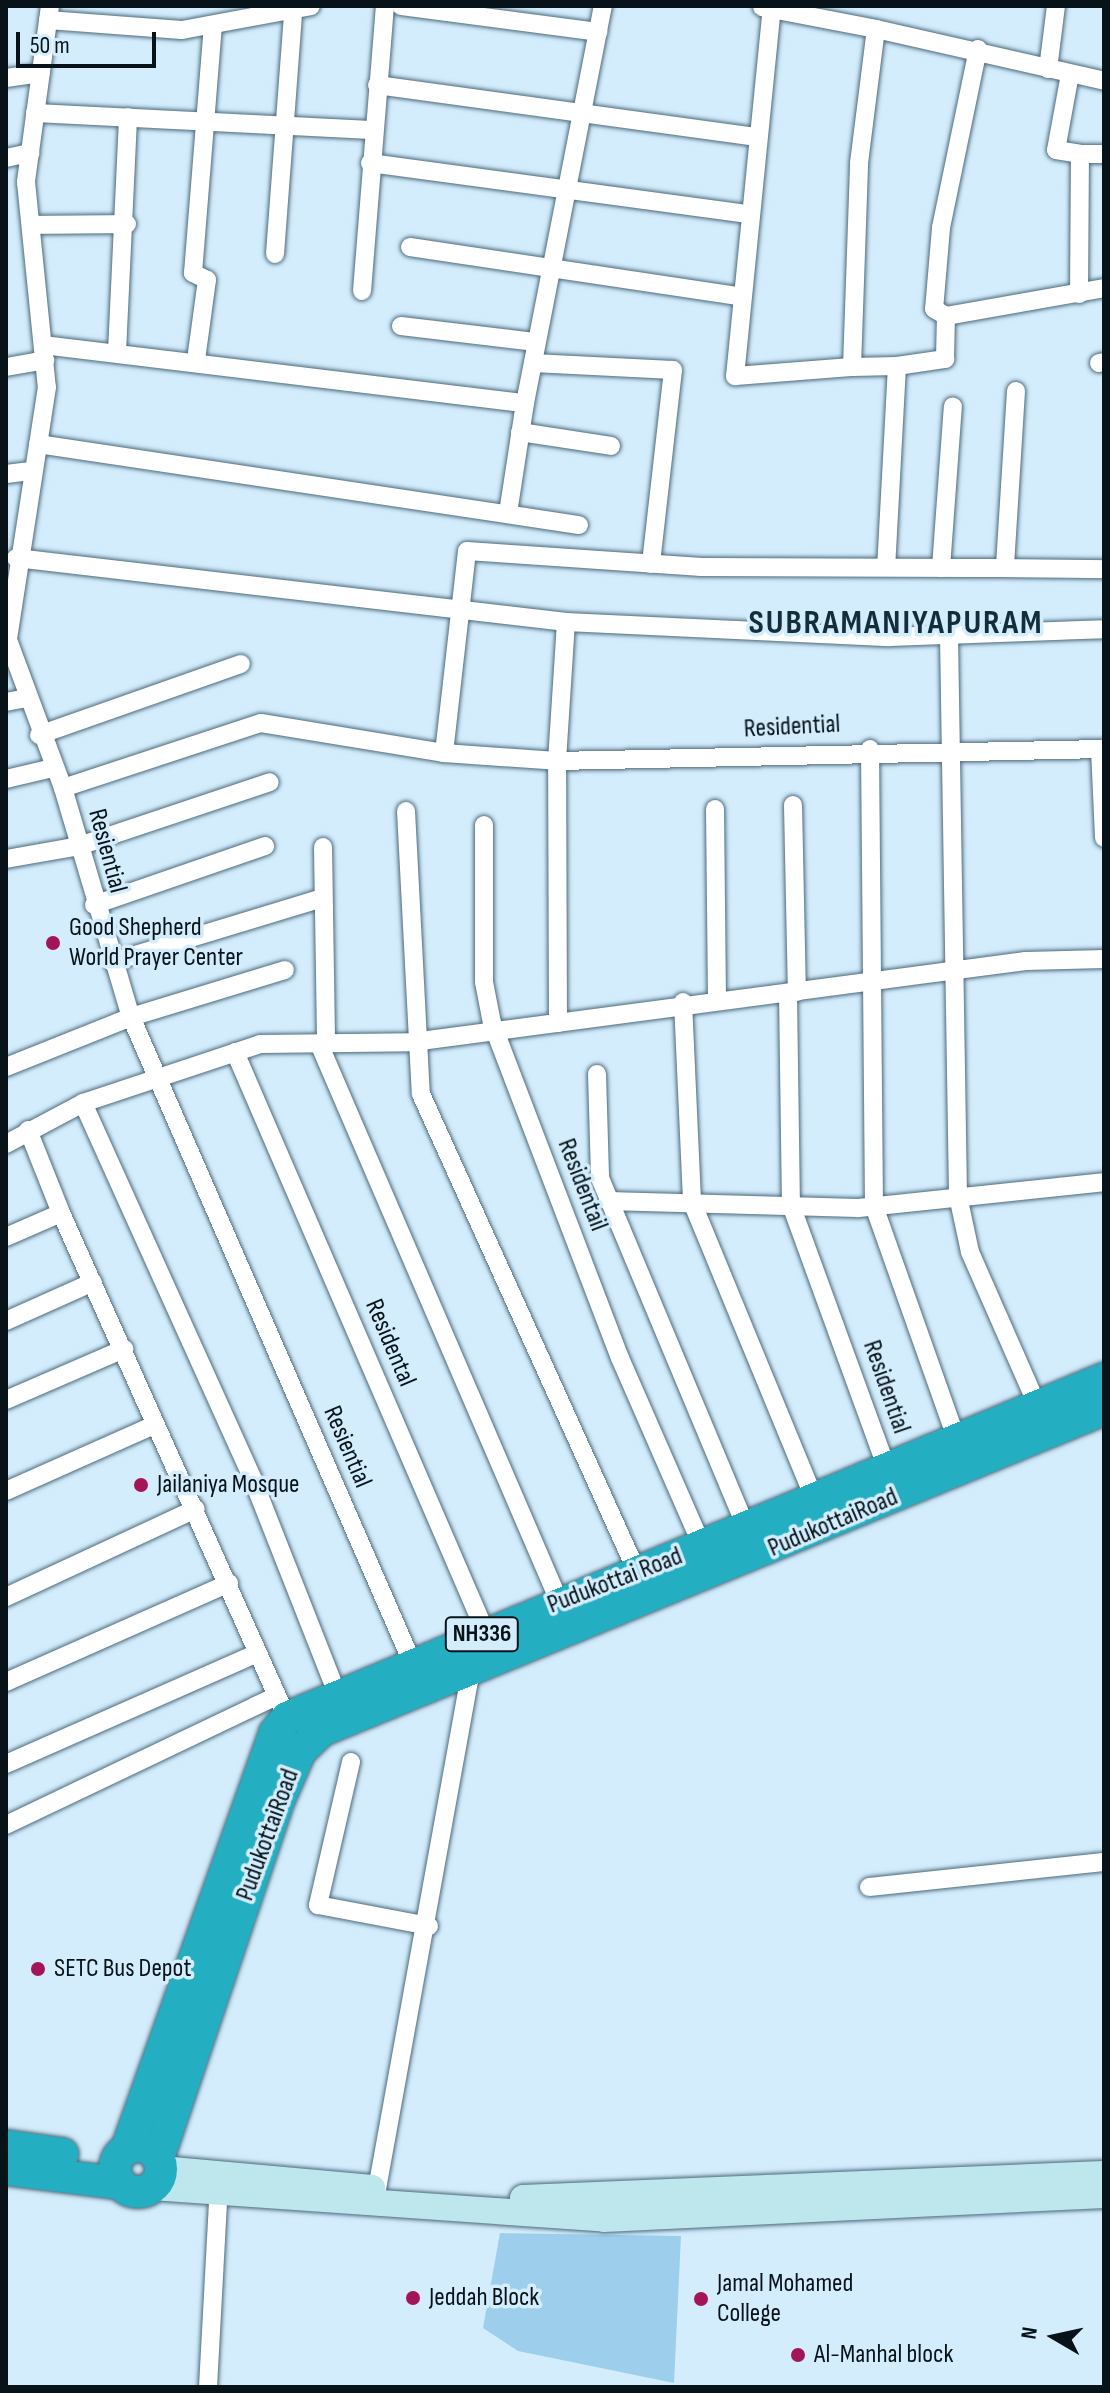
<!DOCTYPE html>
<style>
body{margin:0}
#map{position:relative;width:1110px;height:2393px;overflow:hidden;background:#d3edfd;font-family:"Sofia Sans Condensed",sans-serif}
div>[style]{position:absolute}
.green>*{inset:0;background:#9dcfec}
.roads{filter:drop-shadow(0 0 2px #4c6a7b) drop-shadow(0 0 2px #4c6a7b)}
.street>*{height:18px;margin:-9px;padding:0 9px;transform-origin:9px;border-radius:9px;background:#fff}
.secondary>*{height:26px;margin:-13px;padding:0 13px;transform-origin:13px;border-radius:13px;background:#bde7ec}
.highway>*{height:32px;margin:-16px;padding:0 16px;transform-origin:16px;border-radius:16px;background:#24aec1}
.highway>.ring{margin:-16px;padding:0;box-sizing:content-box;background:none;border:32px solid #24aec1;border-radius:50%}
.dots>*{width:22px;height:22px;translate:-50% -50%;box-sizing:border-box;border:4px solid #d3edfd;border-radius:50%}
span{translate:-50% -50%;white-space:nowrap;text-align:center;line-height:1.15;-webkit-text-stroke:7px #d3edfd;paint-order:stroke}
.shield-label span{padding:2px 6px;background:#d3edfd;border:2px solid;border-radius:6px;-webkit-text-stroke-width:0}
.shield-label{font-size:24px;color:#071219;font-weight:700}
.street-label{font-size:26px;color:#071219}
.poi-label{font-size:26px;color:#071219}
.left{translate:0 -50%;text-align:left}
.district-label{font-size:34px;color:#122e3d;font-weight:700;letter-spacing:2px}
.frame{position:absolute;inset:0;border:8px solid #071219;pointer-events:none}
.north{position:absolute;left:1014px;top:2297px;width:80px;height:80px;-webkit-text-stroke:6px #d3edfd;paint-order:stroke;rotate:279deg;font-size:22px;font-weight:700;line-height:32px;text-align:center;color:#071219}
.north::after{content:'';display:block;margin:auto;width:28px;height:36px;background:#071219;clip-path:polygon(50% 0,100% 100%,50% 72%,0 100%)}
.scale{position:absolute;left:16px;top:32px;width:140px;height:36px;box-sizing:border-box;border:4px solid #071219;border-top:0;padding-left:10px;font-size:24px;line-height:28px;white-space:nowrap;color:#071219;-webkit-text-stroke:6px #d3edfd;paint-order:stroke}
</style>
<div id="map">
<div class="green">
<div style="clip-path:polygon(500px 2233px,681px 2236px,674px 2383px,518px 2351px,483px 2328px)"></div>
</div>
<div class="roads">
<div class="street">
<div style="left:50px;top:6px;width:178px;rotate:97.8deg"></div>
<div style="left:26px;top:182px;width:206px;rotate:84.2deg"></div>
<div style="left:47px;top:387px;width:256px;rotate:98.8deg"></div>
<div style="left:8px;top:640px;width:158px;rotate:69.6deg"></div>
<div style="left:63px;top:788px;width:239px;rotate:73.5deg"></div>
<div style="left:131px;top:1017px;width:704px;rotate:66.46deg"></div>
<div style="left:401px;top:6px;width:199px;rotate:7.5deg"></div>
<div style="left:772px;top:6px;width:372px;rotate:95.7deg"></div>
<div style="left:735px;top:376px;width:117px;rotate:-4.4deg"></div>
<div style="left:852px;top:367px;width:204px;rotate:-88deg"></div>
<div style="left:859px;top:163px;width:135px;rotate:-82.8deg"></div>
<div style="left:876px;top:29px;width:234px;rotate:12.8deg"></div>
<div style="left:762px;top:7px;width:116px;rotate:10.9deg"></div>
<div style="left:48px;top:20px;width:134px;rotate:4.3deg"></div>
<div style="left:182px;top:30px;width:131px;rotate:-10.5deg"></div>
<div style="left:978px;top:49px;width:183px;rotate:101.7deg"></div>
<div style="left:941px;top:228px;width:81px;rotate:94.9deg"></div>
<div style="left:934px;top:309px;width:14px;rotate:30deg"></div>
<div style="left:946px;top:316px;width:160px;rotate:-10deg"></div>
<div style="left:1048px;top:69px;width:64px;rotate:-82.8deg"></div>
<div style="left:1070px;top:74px;width:77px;rotate:100.4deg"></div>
<div style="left:1056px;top:150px;width:24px;rotate:9deg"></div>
<div style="left:6px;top:78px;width:35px;rotate:-8deg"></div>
<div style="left:377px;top:85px;width:382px;rotate:7.8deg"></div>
<div style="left:35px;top:113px;width:337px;rotate:2.9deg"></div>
<div style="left:6px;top:158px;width:25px;rotate:-12deg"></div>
<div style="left:370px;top:163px;width:380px;rotate:7.7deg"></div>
<div style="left:31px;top:225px;width:96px;rotate:-0.6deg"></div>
<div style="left:410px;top:247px;width:332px;rotate:8.5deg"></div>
<div style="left:275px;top:254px;width:243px;rotate:-85.7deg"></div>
<div style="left:362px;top:291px;width:286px;rotate:-85.4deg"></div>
<div style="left:1079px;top:294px;width:140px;rotate:-89.6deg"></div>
<div style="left:1080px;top:154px;width:24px"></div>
<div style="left:401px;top:326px;width:136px;rotate:6.8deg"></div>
<div style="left:43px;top:345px;width:485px;rotate:6.9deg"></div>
<div style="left:525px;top:403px;width:405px;rotate:-78.9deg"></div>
<div style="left:117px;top:352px;width:235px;rotate:-87.3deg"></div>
<div style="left:196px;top:360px;width:81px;rotate:-82.2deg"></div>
<div style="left:207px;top:280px;width:16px;rotate:-153deg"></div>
<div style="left:193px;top:273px;width:247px;rotate:-85.4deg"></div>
<div style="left:533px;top:363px;width:140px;rotate:2.9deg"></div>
<div style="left:673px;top:370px;width:195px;rotate:96.5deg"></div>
<div style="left:1099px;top:363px;width:5px;rotate:-11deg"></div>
<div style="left:897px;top:366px;width:49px;rotate:-8.3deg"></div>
<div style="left:945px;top:359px;width:43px;rotate:-88.7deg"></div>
<div style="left:6px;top:367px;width:40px;rotate:-10deg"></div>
<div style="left:852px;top:367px;width:45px;rotate:-1.3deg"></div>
<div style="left:897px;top:366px;width:200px;rotate:93.1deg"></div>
<div style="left:1016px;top:391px;width:177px;rotate:93.6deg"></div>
<div style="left:1005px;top:568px;width:99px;rotate:0.6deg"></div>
<div style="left:520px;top:432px;width:92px;rotate:8.7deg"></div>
<div style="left:38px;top:444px;width:547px;rotate:8.52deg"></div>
<div style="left:6px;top:474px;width:25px;rotate:-7deg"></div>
<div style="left:508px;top:513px;width:111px;rotate:-81.2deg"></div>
<div style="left:16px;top:558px;width:554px;rotate:6.64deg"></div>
<div style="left:566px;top:622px;width:324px;rotate:2.7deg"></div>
<div style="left:890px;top:637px;width:214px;rotate:-2.1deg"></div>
<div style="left:941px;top:568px;width:162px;rotate:-85.8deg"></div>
<div style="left:949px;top:635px;width:561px;rotate:89.08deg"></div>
<div style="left:958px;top:1196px;width:57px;rotate:77.9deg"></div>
<div style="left:970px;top:1252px;width:169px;rotate:66.3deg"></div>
<div style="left:6px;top:702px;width:21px;rotate:-11deg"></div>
<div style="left:39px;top:735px;width:214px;rotate:-19.4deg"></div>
<div style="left:870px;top:749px;width:457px;rotate:89.5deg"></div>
<div style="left:874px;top:1206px;width:249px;rotate:70.5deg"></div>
<div style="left:1100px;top:749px;width:89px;rotate:87.4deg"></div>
<div style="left:444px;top:753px;width:203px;rotate:-83.5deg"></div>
<div style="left:467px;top:551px;width:235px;rotate:3.9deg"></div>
<div style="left:701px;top:567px;width:304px;rotate:0.2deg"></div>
<div style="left:6px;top:779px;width:48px;rotate:-13.2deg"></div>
<div style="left:63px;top:788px;width:208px;rotate:-18.2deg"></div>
<div style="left:261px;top:723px;width:185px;rotate:9.3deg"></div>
<div style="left:444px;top:753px;width:113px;rotate:4deg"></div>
<div style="left:557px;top:761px;width:547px;rotate:-1.26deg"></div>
<div style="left:793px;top:805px;width:187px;rotate:88.8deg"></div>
<div style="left:715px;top:809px;width:189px;rotate:89.4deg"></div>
<div style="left:406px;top:811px;width:283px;rotate:87deg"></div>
<div style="left:421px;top:1094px;width:525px;rotate:65.68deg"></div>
<div style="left:484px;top:825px;width:157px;rotate:90deg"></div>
<div style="left:484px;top:982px;width:42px;rotate:79deg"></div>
<div style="left:492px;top:1023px;width:359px;rotate:69.1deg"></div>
<div style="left:620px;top:1358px;width:207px;rotate:66.4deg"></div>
<div style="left:323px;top:847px;width:199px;rotate:89.1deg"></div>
<div style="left:6px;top:859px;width:74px;rotate:-10.1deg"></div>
<div style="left:79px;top:846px;width:201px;rotate:-18.5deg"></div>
<div style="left:94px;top:905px;width:181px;rotate:-19deg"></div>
<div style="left:112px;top:962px;width:217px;rotate:-16.9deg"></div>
<div style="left:788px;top:993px;width:212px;rotate:89.2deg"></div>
<div style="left:791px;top:1205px;width:283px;rotate:70deg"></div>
<div style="left:683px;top:1002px;width:200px;rotate:87.4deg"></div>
<div style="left:692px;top:1202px;width:323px;rotate:67.6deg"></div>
<div style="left:558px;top:1023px;width:262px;rotate:-90.2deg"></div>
<div style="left:557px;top:761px;width:139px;rotate:-86.3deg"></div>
<div style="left:320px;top:1046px;width:604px;rotate:66.7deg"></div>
<div style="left:235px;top:1052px;width:641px;rotate:66.64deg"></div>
<div style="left:6px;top:1067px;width:135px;rotate:-21.8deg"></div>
<div style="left:131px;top:1017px;width:161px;rotate:-17deg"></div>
<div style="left:597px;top:1074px;width:104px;rotate:88.3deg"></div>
<div style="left:600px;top:1178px;width:381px;rotate:67.3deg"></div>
<div style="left:83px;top:1103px;width:414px;rotate:65.7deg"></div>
<div style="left:253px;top:1480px;width:229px;rotate:68.5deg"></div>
<div style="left:28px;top:1130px;width:89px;rotate:68.3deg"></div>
<div style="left:6px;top:1144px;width:87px;rotate:-28deg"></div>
<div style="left:83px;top:1103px;width:187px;rotate:-18.4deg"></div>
<div style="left:260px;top:1044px;width:153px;rotate:-0.7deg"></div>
<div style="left:413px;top:1042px;width:618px;rotate:-7.53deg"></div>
<div style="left:1026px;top:961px;width:78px;rotate:-1.5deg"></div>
<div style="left:608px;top:1201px;width:250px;rotate:1.6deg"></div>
<div style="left:858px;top:1208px;width:247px;rotate:-6deg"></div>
<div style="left:6px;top:1237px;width:60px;rotate:-23.6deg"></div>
<div style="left:61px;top:1213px;width:553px;rotate:65.89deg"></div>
<div style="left:6px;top:1321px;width:95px;rotate:-24.1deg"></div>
<div style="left:6px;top:1400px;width:129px;rotate:-23.4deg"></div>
<div style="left:6px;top:1491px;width:162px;rotate:-24deg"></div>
<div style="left:6px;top:1597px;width:209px;rotate:-24.9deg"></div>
<div style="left:6px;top:1682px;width:244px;rotate:-23.9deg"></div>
<div style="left:351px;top:1762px;width:147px;rotate:103deg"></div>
<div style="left:318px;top:1905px;width:113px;rotate:10.7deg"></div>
<div style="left:6px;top:1764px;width:275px;rotate:-23.8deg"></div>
<div style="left:6px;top:1825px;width:300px;rotate:-25.5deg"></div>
<div style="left:869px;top:1887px;width:236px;rotate:-6.1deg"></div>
<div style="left:377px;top:2189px;width:534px;rotate:-79.74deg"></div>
<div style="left:208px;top:2387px;width:205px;rotate:-86.9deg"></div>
</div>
<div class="secondary">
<div style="left:161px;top:2169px;width:212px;rotate:5.1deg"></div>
<div style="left:152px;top:2187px;width:453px;rotate:4deg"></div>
<div style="left:604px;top:2219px;width:501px;rotate:-2.75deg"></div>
<div style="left:523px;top:2198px;width:581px;rotate:-2.37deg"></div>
</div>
<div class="highway">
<div class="ring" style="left:115px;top:2146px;width:14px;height:14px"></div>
<div style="left:6px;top:2146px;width:57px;rotate:8.1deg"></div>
<div style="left:127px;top:2149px;width:442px;rotate:-70.4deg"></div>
<div style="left:275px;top:1733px;width:19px;rotate:-51deg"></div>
<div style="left:287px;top:1718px;width:885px;rotate:-22.54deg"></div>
<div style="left:158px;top:2158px;width:379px;rotate:-71.4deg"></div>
<div style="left:279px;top:1799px;width:52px;rotate:-66.4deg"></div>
<div style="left:300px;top:1751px;width:30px;rotate:-44deg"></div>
<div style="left:322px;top:1730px;width:845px;rotate:-22.32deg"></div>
<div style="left:6px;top:2169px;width:114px;rotate:7.1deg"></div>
</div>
</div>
<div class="dots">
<div style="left:53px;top:943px;background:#a41458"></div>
<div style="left:141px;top:1485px;background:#a41458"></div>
<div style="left:38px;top:1969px;background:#a41458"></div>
<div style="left:413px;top:2298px;background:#a41458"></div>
<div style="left:701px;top:2299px;background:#a41458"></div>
<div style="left:798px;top:2355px;background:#a41458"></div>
</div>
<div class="shield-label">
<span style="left:482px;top:1634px">NH336</span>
</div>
<div class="street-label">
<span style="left:792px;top:727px;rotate:-3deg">Residential</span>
<span style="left:107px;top:851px;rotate:75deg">Resiential</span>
<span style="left:582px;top:1185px;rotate:69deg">Residentail</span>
<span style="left:390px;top:1343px;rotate:67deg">Residental</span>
<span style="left:886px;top:1387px;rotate:71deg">Residential</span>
<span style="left:347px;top:1447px;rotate:67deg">Resiential</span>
<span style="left:833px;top:1523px;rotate:-23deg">PudukottaiRoad</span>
<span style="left:615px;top:1581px;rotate:-21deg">Pudukottai Road</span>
<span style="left:268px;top:1835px;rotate:-70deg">PudukottaiRoad</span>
</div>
<div class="poi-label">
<span class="left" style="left:69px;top:943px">Good Shepherd<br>World Prayer Center</span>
<span class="left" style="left:157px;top:1485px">Jailaniya Mosque</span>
<span class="left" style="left:54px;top:1969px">SETC Bus Depot</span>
<span class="left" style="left:717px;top:2299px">Jamal Mohamed<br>College</span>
<span class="left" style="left:429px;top:2298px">Jeddah Block</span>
<span class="left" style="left:814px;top:2355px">Al-Manhal block</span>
</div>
<div class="district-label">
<span style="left:896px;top:623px">SUBRAMANIYAPURAM</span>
</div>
<div class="frame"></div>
<div class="north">N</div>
<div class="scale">50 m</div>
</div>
